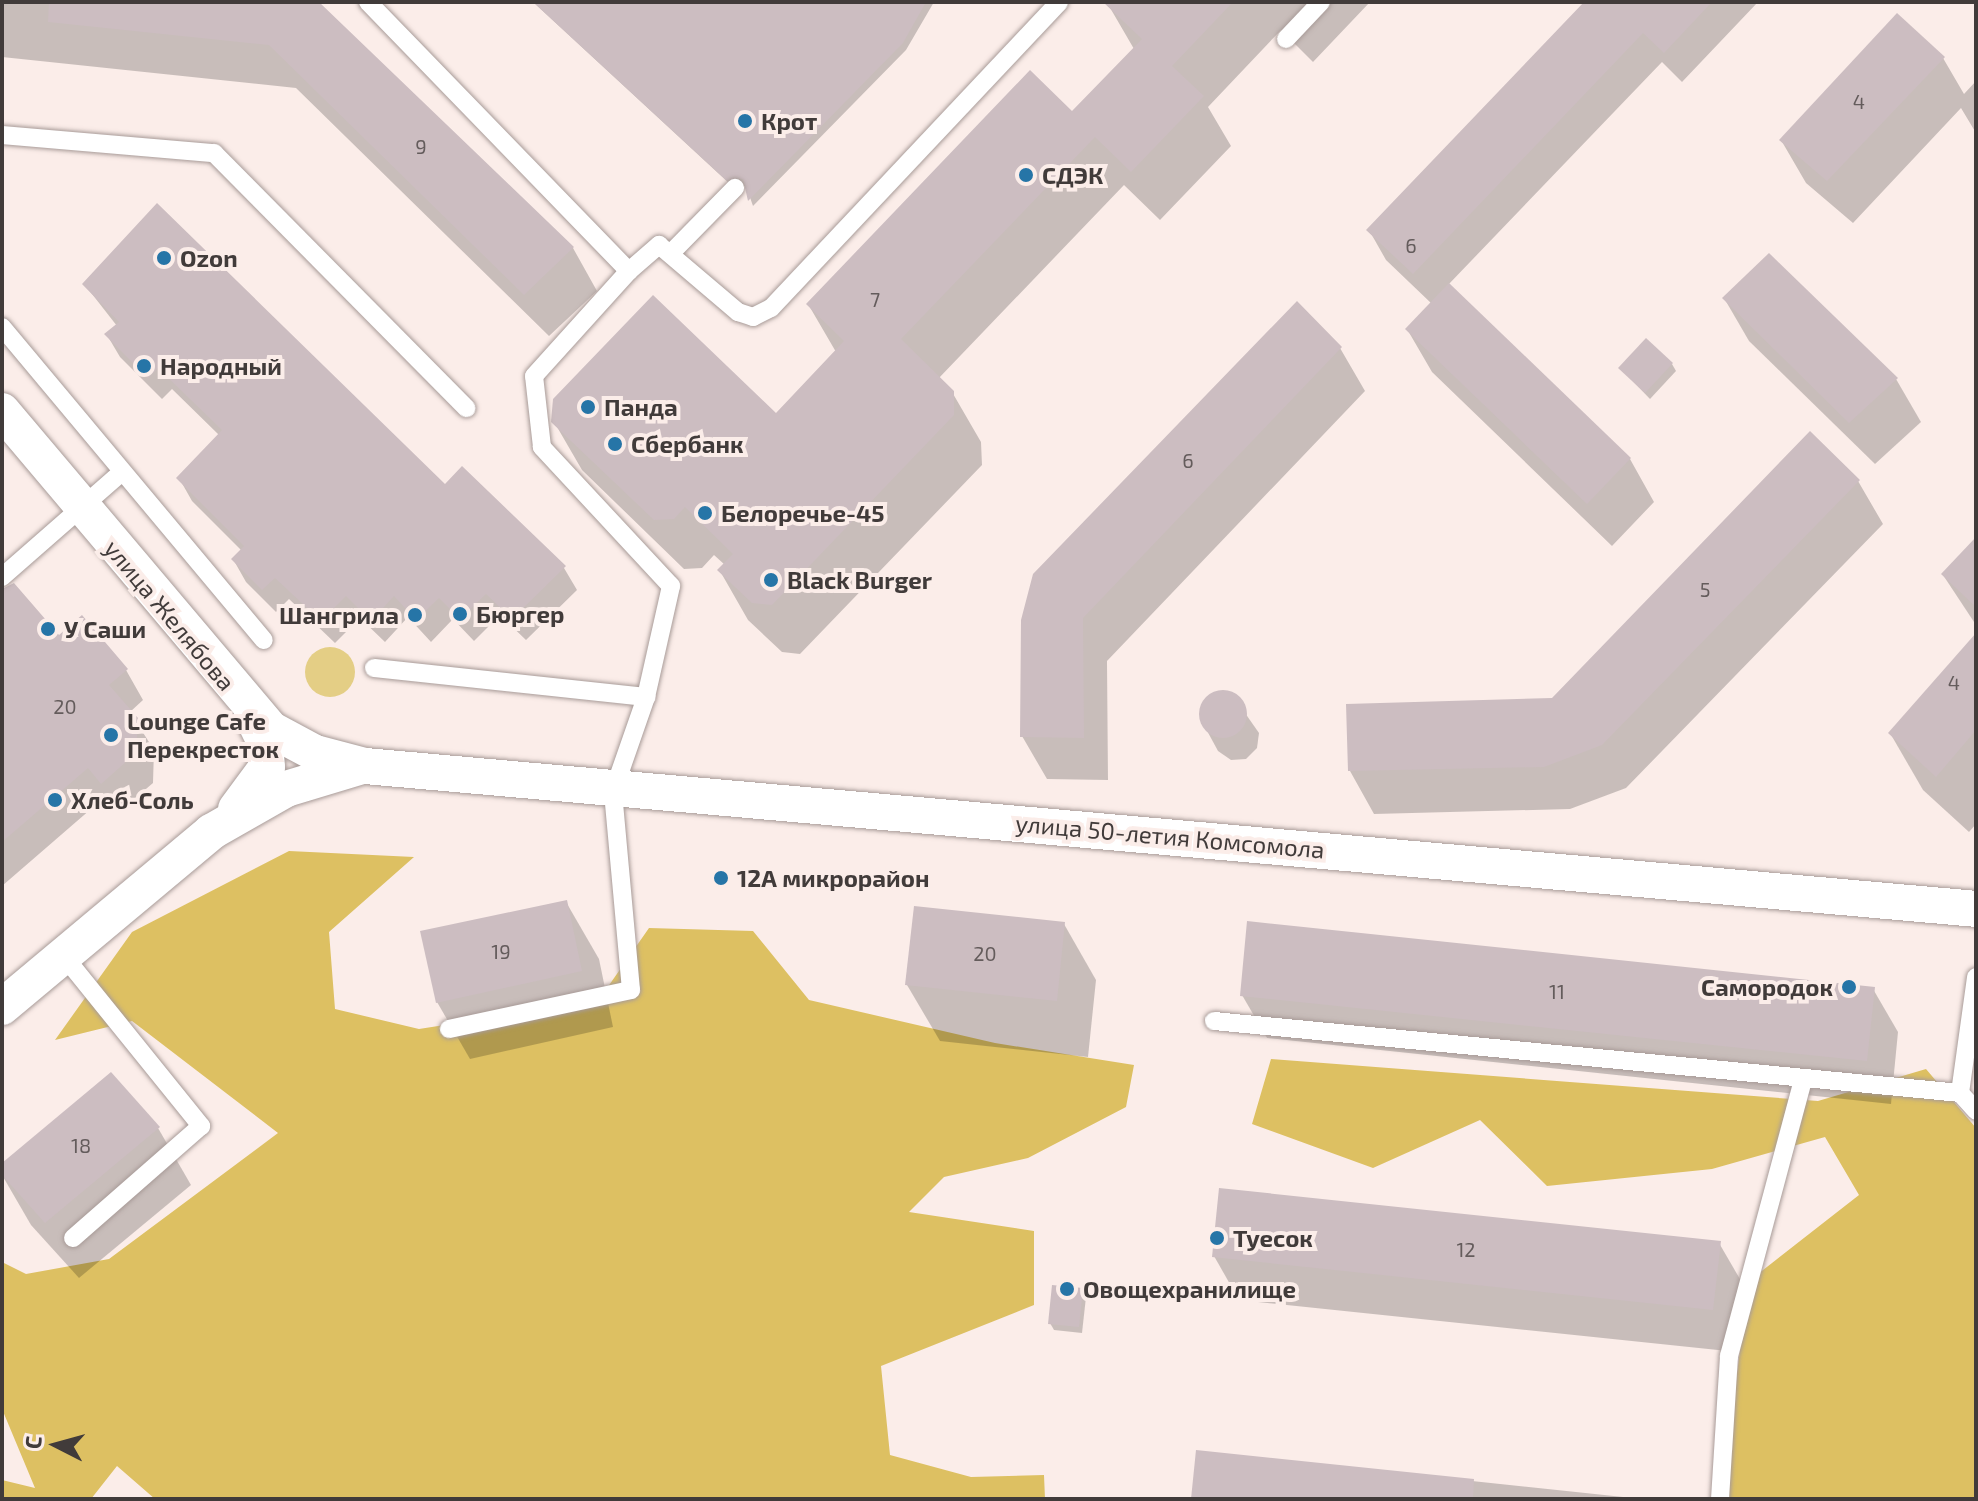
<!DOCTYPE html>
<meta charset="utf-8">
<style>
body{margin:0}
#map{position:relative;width:1978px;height:1501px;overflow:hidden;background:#fbede9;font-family:"Exo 2",sans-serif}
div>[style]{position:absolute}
.green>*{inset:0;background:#e4ce85}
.round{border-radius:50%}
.forest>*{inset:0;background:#ddc062}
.shadow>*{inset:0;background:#0003}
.building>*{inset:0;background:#ccbdc1}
.roads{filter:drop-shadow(0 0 2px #a89b98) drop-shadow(0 0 2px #a89b98)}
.lane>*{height:18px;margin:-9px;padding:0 9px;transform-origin:9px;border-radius:9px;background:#fff}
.street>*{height:36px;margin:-18px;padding:0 18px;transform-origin:18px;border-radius:18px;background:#fff}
.dots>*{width:22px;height:22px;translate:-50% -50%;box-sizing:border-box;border:4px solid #fbede9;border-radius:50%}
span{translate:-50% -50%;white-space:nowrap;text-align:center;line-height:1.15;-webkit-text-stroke:8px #fbede9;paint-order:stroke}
.number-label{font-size:20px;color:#645c5c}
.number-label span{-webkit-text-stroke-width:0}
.poi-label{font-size:24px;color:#413b3a;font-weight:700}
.left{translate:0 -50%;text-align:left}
.right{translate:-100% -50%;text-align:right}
.street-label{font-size:24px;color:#413b3a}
.frame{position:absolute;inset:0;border:4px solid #413b3a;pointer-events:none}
.north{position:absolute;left:16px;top:1405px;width:80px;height:80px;-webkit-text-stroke:6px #fbede9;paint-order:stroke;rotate:276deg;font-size:22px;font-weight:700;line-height:32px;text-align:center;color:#413b3a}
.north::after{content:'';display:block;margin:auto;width:28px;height:36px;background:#413b3a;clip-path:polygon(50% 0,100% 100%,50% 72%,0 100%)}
</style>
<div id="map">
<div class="green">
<div class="round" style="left:305px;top:647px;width:50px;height:50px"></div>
</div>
<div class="forest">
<div style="clip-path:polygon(289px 851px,414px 857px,329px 932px,335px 1009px,419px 1029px,598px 1001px,649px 928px,753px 931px,809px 1000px,995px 1043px,1134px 1065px,1126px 1107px,1028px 1158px,944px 1177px,909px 1212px,1034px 1231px,1034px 1305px,881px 1366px,890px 1455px,971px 1477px,1044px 1475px,1045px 1499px,155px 1499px,117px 1466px,91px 1499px,2px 1499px,2px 1480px,35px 1488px,2px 1409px,2px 1262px,26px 1274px,109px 1259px,278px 1133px,132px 1021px,55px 1040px,132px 932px)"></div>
<div style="clip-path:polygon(1271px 1059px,1818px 1101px,1926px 1069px,1976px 1128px,1976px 1499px,1732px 1499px,1722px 1489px,1749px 1281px,1859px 1195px,1825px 1137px,1712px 1169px,1547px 1186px,1480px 1120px,1373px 1168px,1252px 1124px)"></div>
</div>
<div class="shadow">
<div style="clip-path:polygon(2px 2px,316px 2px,573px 248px,597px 291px,549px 336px,296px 88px,2px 57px)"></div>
<div style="clip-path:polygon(533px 2px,934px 2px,906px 50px,753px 206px,746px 186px,732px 186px)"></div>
<div style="clip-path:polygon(1113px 2px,1370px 2px,1313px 62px,1281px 30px,1208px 107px,1231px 146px,1160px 220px,1124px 185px,938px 379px,952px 392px,981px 442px,982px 465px,800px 654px,782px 652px,748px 620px,720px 571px,725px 565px,714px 555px,702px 568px,684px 569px,582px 470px,553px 420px,776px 416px,836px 352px,808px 304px,1072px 114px,1134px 49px,1109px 6px)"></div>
<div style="clip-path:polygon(1587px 2px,1758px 2px,1682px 82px,1662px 62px,1448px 285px,1630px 459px,1654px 502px,1612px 546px,1432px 372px,1407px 329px,1432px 304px,1386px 260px,1369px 230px)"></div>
<div style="clip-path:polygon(1943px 58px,1964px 94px,1976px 81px,1976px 133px,1961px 108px,1853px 223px,1806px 183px,1781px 140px)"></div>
<div style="clip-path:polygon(85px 285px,445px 487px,564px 568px,577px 590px,526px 640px,500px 615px,474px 641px,453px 619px,431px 642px,408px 617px,385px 642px,360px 618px,335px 643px,289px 599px,276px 612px,246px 582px,233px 559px,242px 551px,192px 501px,179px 478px,219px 435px,172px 389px,162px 399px,120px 357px,107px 335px,117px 326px)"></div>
<div style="clip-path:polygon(1724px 298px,1896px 379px,1921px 422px,1875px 464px,1749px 341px)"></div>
<div style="clip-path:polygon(1340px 348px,1365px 391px,1107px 661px,1108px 780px,1047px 779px,1022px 736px,1035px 575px)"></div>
<div style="clip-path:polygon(1672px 364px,1676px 371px,1650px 399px,1620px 368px)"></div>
<div style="clip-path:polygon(1858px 481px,1883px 524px,1626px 788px,1570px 809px,1374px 814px,1350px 771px,1552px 700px)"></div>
<div style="clip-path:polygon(1976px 540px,1976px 625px,1943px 575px)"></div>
<div style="clip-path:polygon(2px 588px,59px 638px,126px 670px,143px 700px,130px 712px,154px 750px,153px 783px,119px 812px,106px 796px,2px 886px)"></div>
<div style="clip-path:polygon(1976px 636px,1976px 824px,1969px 832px,1923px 790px,1890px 733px)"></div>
<div style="clip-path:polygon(1217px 692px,1231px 693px,1259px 733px,1257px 748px,1246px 759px,1231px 760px,1218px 751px,1205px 727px,1202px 706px)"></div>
<div style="clip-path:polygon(566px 902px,599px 959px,613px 1027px,470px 1059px,437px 1002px)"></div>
<div style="clip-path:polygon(1064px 924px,1096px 980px,1088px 1057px,940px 1041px,907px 985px)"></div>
<div style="clip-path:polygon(1873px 989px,1898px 1032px,1891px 1104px,1267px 1038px,1242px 995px)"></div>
<div style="clip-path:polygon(158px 1128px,191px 1185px,79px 1278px,31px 1225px,2px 1175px,2px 1166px)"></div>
<div style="clip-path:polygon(1719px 1243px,1744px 1286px,1737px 1352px,1239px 1300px,1214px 1256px)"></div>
<div style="clip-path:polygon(1082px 1290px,1086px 1297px,1082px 1333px,1054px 1330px,1050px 1323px)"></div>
<div style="clip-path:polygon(1198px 1452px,1642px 1499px,1193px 1499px)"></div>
</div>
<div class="building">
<div style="clip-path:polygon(49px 2px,319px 2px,574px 247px,524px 295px,269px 45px,48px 22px)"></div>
<div style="clip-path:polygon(533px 2px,926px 2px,903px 43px,748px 201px,743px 179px,726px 180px)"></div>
<div style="clip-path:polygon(1103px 2px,1233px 2px,1172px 66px,1204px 96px,1131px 172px,1095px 137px,901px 339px,954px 391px,954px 415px,772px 605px,752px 603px,717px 570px,733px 554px,685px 507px,674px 519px,654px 520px,551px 422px,553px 399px,653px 295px,776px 413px,844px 341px,806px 304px,1030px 70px,1072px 111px,1142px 39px)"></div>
<div style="clip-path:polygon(1584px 2px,1712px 2px,1664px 53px,1643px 33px,1413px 274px,1366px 230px)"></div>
<div style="clip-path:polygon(1897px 13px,1945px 57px,1827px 181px,1779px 140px)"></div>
<div style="clip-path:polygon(157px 203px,445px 484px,462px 466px,566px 566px,512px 619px,486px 594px,460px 619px,439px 598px,416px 620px,394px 596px,371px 621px,346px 596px,321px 621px,275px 578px,262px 590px,231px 559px,244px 546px,176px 478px,222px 430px,158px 368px,148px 378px,104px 334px,119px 322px,82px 284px)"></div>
<div style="clip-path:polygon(1769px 253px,1898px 378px,1849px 423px,1722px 298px)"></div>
<div style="clip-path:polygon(1449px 283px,1631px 458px,1587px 504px,1405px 329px)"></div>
<div style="clip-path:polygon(1297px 301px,1342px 347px,1083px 618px,1084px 738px,1020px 737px,1021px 620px,1033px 574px)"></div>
<div style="clip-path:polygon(1646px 338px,1673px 363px,1645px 393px,1618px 368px)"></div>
<div style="clip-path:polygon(1810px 431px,1860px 480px,1602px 745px,1544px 767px,1348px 771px,1346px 704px,1552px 698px)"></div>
<div style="clip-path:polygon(1976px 537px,1976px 607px,1941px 574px)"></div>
<div style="clip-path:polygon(14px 583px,59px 635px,82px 615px,128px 669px,109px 685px,138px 718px,136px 753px,101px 784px,88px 768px,2px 842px,2px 589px)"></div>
<div style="clip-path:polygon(1976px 633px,1976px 730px,1936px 777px,1888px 733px)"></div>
<div class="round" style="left:1199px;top:690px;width:48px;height:48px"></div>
<div style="clip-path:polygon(567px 900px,582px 971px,436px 1003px,420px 931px)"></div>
<div style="clip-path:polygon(914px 906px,1065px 922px,1057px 1001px,905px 985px)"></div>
<div style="clip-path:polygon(1247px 921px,1875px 987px,1867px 1061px,1240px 996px)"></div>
<div style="clip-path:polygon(111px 1072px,160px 1127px,45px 1223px,2px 1175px,2px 1163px)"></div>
<div style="clip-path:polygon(1219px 1188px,1721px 1241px,1713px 1310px,1212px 1257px)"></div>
<div style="clip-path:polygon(1052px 1285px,1083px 1288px,1079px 1327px,1048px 1324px)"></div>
<div style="clip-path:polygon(1196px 1450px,1474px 1479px,1473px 1499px,1191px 1499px)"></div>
</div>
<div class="roads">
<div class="lane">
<div style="left:368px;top:2px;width:375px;rotate:45.9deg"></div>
<div style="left:629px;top:271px;width:40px;rotate:-41deg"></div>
<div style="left:659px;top:245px;width:104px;rotate:40.3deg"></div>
<div style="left:738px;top:312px;width:16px;rotate:18deg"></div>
<div style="left:753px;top:317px;width:20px;rotate:-27deg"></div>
<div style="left:771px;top:308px;width:420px;rotate:-46.7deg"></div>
<div style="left:1286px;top:39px;width:51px;rotate:-46.6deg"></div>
<div style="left:2px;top:135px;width:213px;rotate:4.9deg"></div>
<div style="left:214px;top:153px;width:359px;rotate:45.3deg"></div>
<div style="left:672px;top:252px;width:90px;rotate:-45.5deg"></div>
<div style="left:2px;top:327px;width:408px;rotate:50.1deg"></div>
<div style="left:2px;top:577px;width:159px;rotate:-41.2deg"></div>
<div style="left:374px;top:668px;width:274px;rotate:6.1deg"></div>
<div style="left:63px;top:955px;width:220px;rotate:51.1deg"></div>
<div style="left:201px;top:1126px;width:170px;rotate:138.8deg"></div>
<div style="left:1214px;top:1021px;width:749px;rotate:5.51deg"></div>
<div style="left:1960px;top:1093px;width:24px;rotate:48deg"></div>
<div style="left:449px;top:1029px;width:186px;rotate:-12.1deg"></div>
<div style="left:631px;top:990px;width:199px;rotate:-95.2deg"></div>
<div style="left:613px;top:792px;width:101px;rotate:-70.8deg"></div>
<div style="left:646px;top:697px;width:114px;rotate:-77.3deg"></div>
<div style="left:671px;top:586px;width:190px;rotate:-132.9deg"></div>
<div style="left:542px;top:447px;width:71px;rotate:-96.4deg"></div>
<div style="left:534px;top:376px;width:142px;rotate:-47.9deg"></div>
<div style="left:1960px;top:1093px;width:117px;rotate:-82.1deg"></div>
<div style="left:1720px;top:1499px;width:143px;rotate:-86.4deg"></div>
<div style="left:1729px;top:1356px;width:286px;rotate:-75deg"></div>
</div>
<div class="street">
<div style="left:2px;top:411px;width:418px;rotate:49.8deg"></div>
<div style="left:272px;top:730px;width:49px;rotate:28.1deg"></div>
<div style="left:315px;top:753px;width:52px;rotate:14.6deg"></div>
<div style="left:365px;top:766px;width:1617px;rotate:5.07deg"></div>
<div style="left:236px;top:809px;width:52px;rotate:-53.6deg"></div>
<div style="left:267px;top:767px;width:25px;rotate:-95deg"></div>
<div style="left:265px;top:742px;width:30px;rotate:-116deg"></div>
<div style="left:2px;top:1007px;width:273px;rotate:-39.9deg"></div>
<div style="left:211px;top:832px;width:86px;rotate:-29.8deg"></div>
<div style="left:286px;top:789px;width:76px;rotate:-16.8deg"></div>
</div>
</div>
<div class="dots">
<div style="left:745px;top:121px;background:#2675a7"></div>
<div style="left:1026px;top:175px;background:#2675a7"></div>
<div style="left:164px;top:258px;background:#2675a7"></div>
<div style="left:144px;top:366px;background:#2675a7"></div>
<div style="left:588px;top:407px;background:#2675a7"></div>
<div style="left:615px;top:444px;background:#2675a7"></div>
<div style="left:705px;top:513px;background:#2675a7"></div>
<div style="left:771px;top:580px;background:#2675a7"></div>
<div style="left:460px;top:614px;background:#2675a7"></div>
<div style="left:415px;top:615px;background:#2675a7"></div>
<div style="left:48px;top:629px;background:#2675a7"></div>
<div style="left:111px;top:735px;background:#2675a7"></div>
<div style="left:55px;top:800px;background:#2675a7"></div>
<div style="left:721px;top:878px;background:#2675a7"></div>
<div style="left:1849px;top:987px;background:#2675a7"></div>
<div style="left:1217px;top:1238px;background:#2675a7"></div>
<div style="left:1067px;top:1289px;background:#2675a7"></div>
</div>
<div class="number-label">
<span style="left:1859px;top:101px">4</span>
<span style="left:421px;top:146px">9</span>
<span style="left:1411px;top:245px">6</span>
<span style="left:875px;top:299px">7</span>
<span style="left:1188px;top:460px">6</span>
<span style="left:1705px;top:589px">5</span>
<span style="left:1954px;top:682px">4</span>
<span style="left:65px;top:706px">20</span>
<span style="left:501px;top:951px">19</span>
<span style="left:985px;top:953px">20</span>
<span style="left:1557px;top:991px">11</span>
<span style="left:81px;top:1145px">18</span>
<span style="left:1466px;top:1249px">12</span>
</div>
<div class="poi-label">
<span class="left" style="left:761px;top:121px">Крот</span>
<span class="left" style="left:1042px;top:175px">СДЭК</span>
<span class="left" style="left:180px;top:258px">Ozon</span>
<span class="left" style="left:160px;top:366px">Народный</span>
<span class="left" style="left:604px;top:407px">Панда</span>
<span class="left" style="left:631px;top:444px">Сбербанк</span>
<span class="left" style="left:721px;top:513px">Белоречье-45</span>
<span class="left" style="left:787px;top:580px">Black Burger</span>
<span class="left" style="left:476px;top:614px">Бюргер</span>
<span class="right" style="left:399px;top:615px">Шангрила</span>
<span class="left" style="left:64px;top:629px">У Саши</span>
<span class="left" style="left:127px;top:735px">Lounge Cafe<br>Перекресток</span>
<span class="left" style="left:71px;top:800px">Хлеб-Соль</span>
<span class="left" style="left:737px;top:878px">12А микрорайон</span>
<span class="right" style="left:1833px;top:987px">Самородок</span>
<span class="left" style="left:1233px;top:1238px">Туесок</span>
<span class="left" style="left:1083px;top:1289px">Овощехранилище</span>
</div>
<div class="street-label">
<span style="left:170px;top:615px;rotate:50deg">улица Желябова</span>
<span style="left:1170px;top:836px;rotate:5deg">улица 50-летия Комсомола</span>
</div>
<div class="frame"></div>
<div class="north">С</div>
</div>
